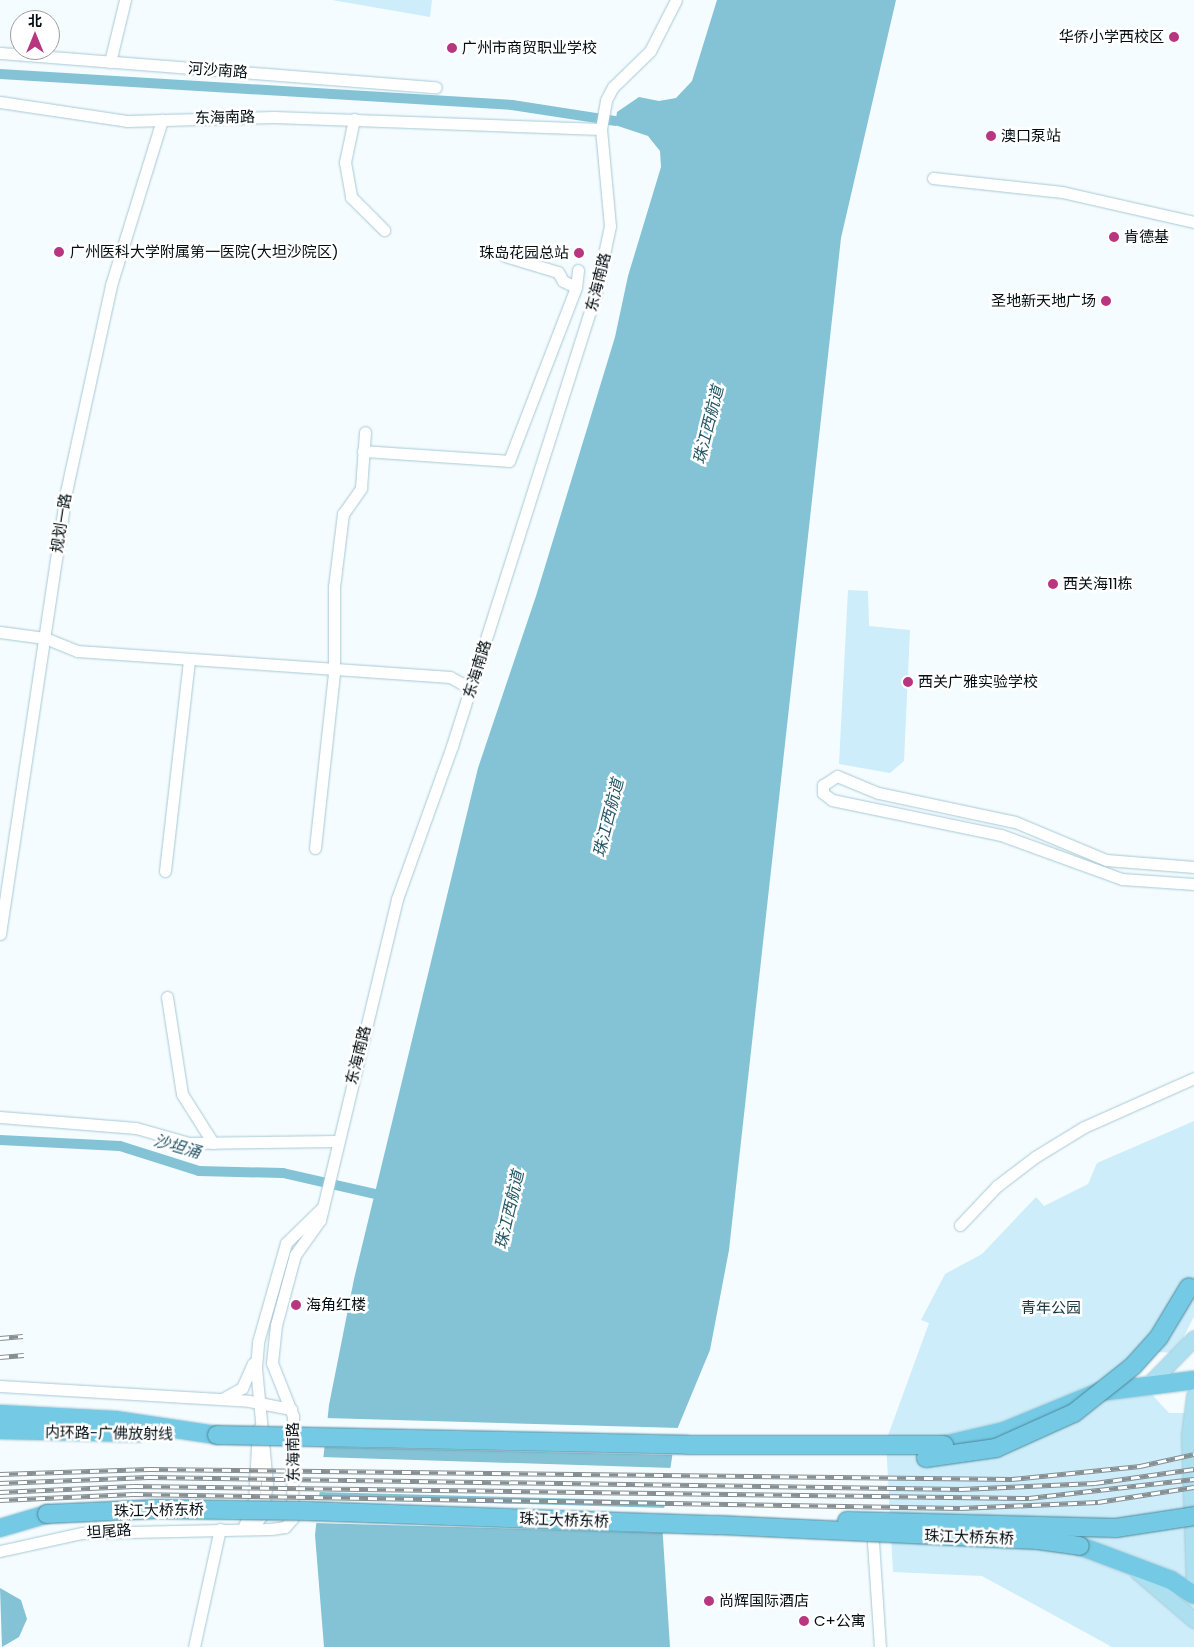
<!DOCTYPE html>
<meta charset="utf-8">
<style>
body{margin:0}
#map{position:relative;width:1194px;height:1647px;overflow:hidden;background:#f5fcff;font-family:Poppins,"Noto Sans SC",sans-serif}
div>[style]{position:absolute}
.green>*{inset:0;background:#ccedf9}
.water>*{inset:0;background:#84c2d6}
.pier>*{inset:0;background:#f5fcff}
.canal>*{height:10px;margin:-5px;padding:0 5px;transform-origin:5px;border-radius:5px;background:#84c2d6}
.roads{filter:drop-shadow(0 0 1px #a6c9d5) drop-shadow(0 0 1px #a6c9d5)}
.minor>*{height:11px;margin:-5.5px;padding:0 5.5px;transform-origin:5.5px;border-radius:5.5px;background:#fff}
.major>*{height:15px;margin:-7.5px;padding:0 7.5px;transform-origin:7.5px;border-radius:7.5px;background:#acdfef}
.highway>*{height:18px;margin:-9px;padding:0 9px;transform-origin:9px;border-radius:9px;background:#74c9e4}
.rail>*{height:5px;margin-top:-2.5px;transform-origin:0;background:repeating-linear-gradient(90deg,#fff 0 9px,#878f93 0 18px);box-sizing:border-box;border-block:1px solid #878f93}
.bridges{filter:drop-shadow(0 0 1px #4c879a) drop-shadow(0 0 1px #4c879a)}
.highway-bridge>*{height:18px;margin:-9px;padding:0 9px;transform-origin:9px;border-radius:9px;background:#74c9e4}
.dots>*{width:14px;height:14px;translate:-50% -50%;box-sizing:border-box;border:2px solid #fff;border-radius:50%}
span{translate:-50% -50%;white-space:nowrap;text-align:center;line-height:1.15;-webkit-text-stroke:5px #fff;paint-order:stroke}
.poi-label{font-size:15px;color:#030d12}
.right{translate:-100% -50%;text-align:right}
.left{translate:0 -50%;text-align:left}
.street-label{font-size:15px;color:#030d12}
.park-label{font-size:15px;color:#14323c}
.water-label{font-size:16px;color:#235666;font-style:italic}
.north{position:absolute;left:10px;top:10px;width:50px;height:50px;box-sizing:border-box;background:#fff;border:1px solid #9a9ea0;border-radius:50%;rotate:0deg;font-size:14px;font-weight:700;line-height:20px;text-align:center;color:#030d12}
.north::after{content:'';display:block;margin:auto;width:18px;height:22px;background:#b8367f;clip-path:polygon(50% 0,100% 100%,50% 72%,0 100%)}
</style>
<div id="map">
<div class="green">
<div style="clip-path:polygon(332px 0,432px 0,430px 17px)"></div>
<div style="clip-path:polygon(848px 590px,868px 591px,869px 626px,910px 630px,904px 761px,890px 773px,839px 764px)"></div>
<div style="clip-path:polygon(1194px 1121px,1194px 1316px,1176px 1353px,1157px 1352px,1133px 1374px,1169px 1413px,1194px 1413px,1194px 1647px,1112px 1647px,982px 1576px,893px 1572px,886px 1441px,929px 1323px,921px 1320px,945px 1274px,982px 1254px,1036px 1197px,1044px 1206px,1088px 1184px,1097px 1163px)"></div>
</div>
<div class="water">
<div style="clip-path:polygon(717px 0,896px 0,841px 238px,729px 1250px,710px 1350px,676px 1432px,662px 1522px,670px 1647px,324px 1647px,315px 1535px,329px 1405px,354px 1279px,478px 768px,536px 596px,615px 337px,628px 276px,661px 167px,660px 151px,648px 136px,615px 125px,617px 112px,639px 97px,659px 101px,676px 98px,692px 81px)"></div>
<div style="clip-path:polygon(0 1588px,21px 1600px,27px 1619px,19px 1637px,2px 1647px)"></div>
</div>
<div class="pier">
<div style="clip-path:polygon(325px 1418px,680px 1428px,675px 1455px,322px 1447px)"></div>
<div style="clip-path:polygon(321px 1457px,673px 1468px,668px 1501px,317px 1492px)"></div>
<div style="clip-path:polygon(317px 1498px,667px 1508px,665px 1533px,314px 1523px)"></div>
</div>
<div class="canal">
<div style="left:0;top:74px;width:513px;rotate:3.46deg"></div>
<div style="left:512px;top:105px;width:104px;rotate:8.8deg"></div>
<div style="left:0;top:1140px;width:120px;rotate:2.9deg"></div>
<div style="left:120px;top:1146px;width:83px;rotate:17.6deg"></div>
<div style="left:199px;top:1171px;width:84px;rotate:1.4deg"></div>
<div style="left:283px;top:1173px;width:94px;rotate:12.9deg"></div>
</div>
<div class="roads">
<div class="minor">
<div style="left:0;top:53px;width:437px;rotate:4.5deg"></div>
<div style="left:110px;top:62px;width:64px;rotate:-76.4deg"></div>
<div style="left:0;top:102px;width:128px;rotate:8.5deg"></div>
<div style="left:127px;top:121px;width:147px;rotate:-1.6deg"></div>
<div style="left:274px;top:117px;width:327px;rotate:2.1deg"></div>
<div style="left:354px;top:119px;width:44px;rotate:101.8deg"></div>
<div style="left:345px;top:162px;width:36px;rotate:80deg"></div>
<div style="left:351px;top:197px;width:47px;rotate:45deg"></div>
<div style="left:933px;top:178px;width:130px;rotate:6.2deg"></div>
<div style="left:1062px;top:192px;width:135px;rotate:12.8deg"></div>
<div style="left:505px;top:256px;width:55px;rotate:16.8deg"></div>
<div style="left:558px;top:272px;width:10px;rotate:61deg"></div>
<div style="left:563px;top:281px;width:14px;rotate:25deg"></div>
<div style="left:363px;top:451px;width:146px;rotate:3.9deg"></div>
<div style="left:509px;top:461px;width:186px;rotate:-68.9deg"></div>
<div style="left:576px;top:287px;width:17px;rotate:-83deg"></div>
<div style="left:0;top:632px;width:45px;rotate:7.6deg"></div>
<div style="left:45px;top:638px;width:35px;rotate:22deg"></div>
<div style="left:77px;top:651px;width:374px;rotate:4deg"></div>
<div style="left:450px;top:677px;width:23px;rotate:29deg"></div>
<div style="left:315px;top:848px;width:177px;rotate:-83.8deg"></div>
<div style="left:334px;top:672px;width:85px;rotate:-90deg"></div>
<div style="left:334px;top:587px;width:74px;rotate:-83deg"></div>
<div style="left:343px;top:514px;width:32px;rotate:-55deg"></div>
<div style="left:361px;top:488px;width:56px;rotate:-85.9deg"></div>
<div style="left:1194px;top:867px;width:88px;rotate:-175.5deg"></div>
<div style="left:1106px;top:860px;width:99px;rotate:-157.3deg"></div>
<div style="left:1015px;top:822px;width:140px;rotate:-168deg"></div>
<div style="left:878px;top:793px;width:44px;rotate:-157.5deg"></div>
<div style="left:837px;top:776px;width:17px;rotate:147deg"></div>
<div style="left:823px;top:785px;width:8px;rotate:90deg"></div>
<div style="left:823px;top:793px;width:11px;rotate:38deg"></div>
<div style="left:832px;top:800px;width:173px;rotate:11.7deg"></div>
<div style="left:1001px;top:835px;width:129px;rotate:20deg"></div>
<div style="left:1122px;top:879px;width:72px;rotate:4deg"></div>
<div style="left:165px;top:871px;width:213px;rotate:-83.5deg"></div>
<div style="left:0;top:934px;width:447px;rotate:-81.5deg"></div>
<div style="left:66px;top:492px;width:212px;rotate:-77.7deg"></div>
<div style="left:111px;top:285px;width:173px;rotate:-72.8deg"></div>
<div style="left:167px;top:997px;width:98px;rotate:81.2deg"></div>
<div style="left:182px;top:1094px;width:58px;rotate:57.7deg"></div>
<div style="left:0;top:1117px;width:136px;rotate:4.6deg"></div>
<div style="left:136px;top:1128px;width:55px;rotate:15.8deg"></div>
<div style="left:189px;top:1143px;width:148px;rotate:-0.8deg"></div>
<div style="left:960px;top:1225px;width:54px;rotate:-46.5deg"></div>
<div style="left:997px;top:1186px;width:48px;rotate:-37.3deg"></div>
<div style="left:1035px;top:1157px;width:57px;rotate:-31.5deg"></div>
<div style="left:1084px;top:1127px;width:120px;rotate:-24deg"></div>
<div style="left:0;top:1386px;width:249px;rotate:3.4deg"></div>
<div style="left:249px;top:1401px;width:43px;rotate:10.8deg"></div>
<div style="left:224px;top:1398px;width:21px;rotate:-29deg"></div>
<div style="left:242px;top:1388px;width:27px;rotate:-66deg"></div>
<div style="left:243px;top:1529px;width:30px;rotate:-69deg"></div>
<div style="left:254px;top:1501px;width:72px;rotate:-86.8deg"></div>
<div style="left:251px;top:1529px;width:18px;rotate:-52deg"></div>
<div style="left:262px;top:1515px;width:31px;rotate:-81deg"></div>
<div style="left:267px;top:1484px;width:118px;rotate:-95.4deg"></div>
<div style="left:256px;top:1367px;width:25px;rotate:-85deg"></div>
<div style="left:258px;top:1342px;width:103px;rotate:-74.2deg"></div>
<div style="left:286px;top:1243px;width:50px;rotate:-44.2deg"></div>
<div style="left:873px;top:1542px;width:105px;rotate:86.2deg"></div>
<div style="left:0;top:1551px;width:84px;rotate:-12.4deg"></div>
<div style="left:82px;top:1533px;width:189px;rotate:-1.2deg"></div>
<div style="left:271px;top:1529px;width:14px;rotate:-8deg"></div>
<div style="left:285px;top:1527px;width:11px;rotate:-49deg"></div>
<div style="left:292px;top:1519px;width:103px;rotate:-89.4deg"></div>
<div style="left:293px;top:1416px;width:57px;rotate:-111.6deg"></div>
<div style="left:272px;top:1363px;width:38px;rotate:-84deg"></div>
<div style="left:276px;top:1325px;width:73px;rotate:-74.8deg"></div>
<div style="left:295px;top:1255px;width:43px;rotate:-54.5deg"></div>
<div style="left:320px;top:1220px;width:330px;rotate:-76.5deg"></div>
<div style="left:397px;top:899px;width:163px;rotate:-70.2deg"></div>
<div style="left:452px;top:746px;width:476px;rotate:-72.4deg"></div>
<div style="left:596px;top:292px;width:67px;rotate:-78deg"></div>
<div style="left:610px;top:226px;width:97px;rotate:-95.3deg"></div>
<div style="left:601px;top:129px;width:29px;rotate:-80deg"></div>
<div style="left:606px;top:100px;width:15px;rotate:-62deg"></div>
<div style="left:613px;top:87px;width:52px;rotate:-44.2deg"></div>
<div style="left:650px;top:51px;width:57px;rotate:-63deg"></div>
<div style="left:194px;top:1647px;width:121px;rotate:-77.6deg"></div>
</div>
<div class="major">
<div style="left:1147px;top:1386px;width:67px;rotate:-45.6deg"></div>
<div style="left:1194px;top:1396px;width:38px;rotate:97deg"></div>
<div style="left:1189px;top:1434px;width:150px;rotate:88.1deg"></div>
<div style="left:1138px;top:1572px;width:74px;rotate:40.6deg"></div>
</div>
<div class="highway">
<div style="left:0;top:1414px;width:115px;rotate:3deg"></div>
<div style="left:115px;top:1420px;width:103px;rotate:8.4deg"></div>
<div style="left:0;top:1430px;width:139px;rotate:1.2deg"></div>
<div style="left:944px;top:1445px;width:62px;rotate:-13.1deg"></div>
<div style="left:1004px;top:1431px;width:103px;rotate:-22.3deg"></div>
<div style="left:1099px;top:1392px;width:96px;rotate:-7.2deg"></div>
<div style="left:0;top:1528px;width:49px;rotate:-16.6deg"></div>
<div style="left:1080px;top:1546px;width:97px;rotate:20.5deg"></div>
<div style="left:1171px;top:1580px;width:27px;rotate:33deg"></div>
</div>
</div>
<div class="rail">
<div style="left:0;top:1338px;width:23px;rotate:-5deg"></div>
<div style="left:0;top:1357px;width:24px;rotate:-5deg"></div>
<div style="left:0;top:1474px;width:150px;rotate:-1.9deg"></div>
<div style="left:150px;top:1469px;width:862px;rotate:0.66deg"></div>
<div style="left:1012px;top:1479px;width:129px;rotate:-5.8deg"></div>
<div style="left:1140px;top:1466px;width:55px;rotate:-12.5deg"></div>
<div style="left:0;top:1483px;width:149px;rotate:-2.3deg"></div>
<div style="left:149px;top:1477px;width:812px;rotate:0.85deg"></div>
<div style="left:961px;top:1489px;width:134px;rotate:-2.6deg"></div>
<div style="left:1095px;top:1483px;width:100px;rotate:-8deg"></div>
<div style="left:0;top:1492px;width:134px;rotate:-2.6deg"></div>
<div style="left:134px;top:1486px;width:895px;rotate:0.77deg"></div>
<div style="left:1029px;top:1498px;width:166px;rotate:-6.6deg"></div>
<div style="left:0;top:1500px;width:134px;rotate:-2.6deg"></div>
<div style="left:134px;top:1494px;width:826px;rotate:0.97deg"></div>
<div style="left:960px;top:1508px;width:138px;rotate:-2.5deg"></div>
<div style="left:1098px;top:1502px;width:97px;rotate:-8.9deg"></div>
</div>
<div class="bridges">
<div class="highway-bridge">
<div style="left:217px;top:1435px;width:471px;rotate:1.2deg"></div>
<div style="left:688px;top:1445px;width:256px"></div>
<div style="left:926px;top:1458px;width:71px;rotate:-8.1deg"></div>
<div style="left:996px;top:1448px;width:85px;rotate:-24.2deg"></div>
<div style="left:1074px;top:1413px;width:75px;rotate:-38.5deg"></div>
<div style="left:1133px;top:1366px;width:39px;rotate:-48deg"></div>
<div style="left:1159px;top:1337px;width:58px;rotate:-59deg"></div>
<div style="left:47px;top:1514px;width:110px;rotate:-2.6deg"></div>
<div style="left:157px;top:1509px;width:150px;rotate:0.8deg"></div>
<div style="left:307px;top:1511px;width:411px;rotate:2deg"></div>
<div style="left:718px;top:1525px;width:320px;rotate:2.7deg"></div>
<div style="left:1038px;top:1540px;width:42px;rotate:8.1deg"></div>
<div style="left:847px;top:1521px;width:269px;rotate:1.5deg"></div>
<div style="left:1116px;top:1528px;width:79px;rotate:-8.7deg"></div>
</div>
</div>
<div class="dots">
<div style="left:1174px;top:37px;background:#b8367f"></div>
<div style="left:452px;top:48px;background:#b8367f"></div>
<div style="left:991px;top:136px;background:#b8367f"></div>
<div style="left:1114px;top:237px;background:#b8367f"></div>
<div style="left:59px;top:252px;background:#b8367f"></div>
<div style="left:579px;top:253px;background:#b8367f"></div>
<div style="left:1106px;top:301px;background:#b8367f"></div>
<div style="left:1053px;top:584px;background:#b8367f"></div>
<div style="left:908px;top:682px;background:#b8367f"></div>
<div style="left:296px;top:1305px;background:#b8367f"></div>
<div style="left:709px;top:1601px;background:#b8367f"></div>
<div style="left:804px;top:1621px;background:#b8367f"></div>
</div>
<div class="poi-label">
<span class="right" style="left:1164px;top:37px">华侨小学西校区</span>
<span class="left" style="left:462px;top:48px">广州市商贸职业学校</span>
<span class="left" style="left:1001px;top:136px">澳口泵站</span>
<span class="left" style="left:1124px;top:237px">肯德基</span>
<span class="left" style="left:70px;top:252px">广州医科大学附属第一医院(大坦沙院区)</span>
<span class="right" style="left:569px;top:253px">珠岛花园总站</span>
<span class="right" style="left:1096px;top:301px">圣地新天地广场</span>
<span class="left" style="left:1063px;top:584px">西关海11栋</span>
<span class="left" style="left:918px;top:682px">西关广雅实验学校</span>
<span class="left" style="left:306px;top:1305px">海角红楼</span>
<span class="left" style="left:719px;top:1601px">尚辉国际酒店</span>
<span class="left" style="left:814px;top:1621px">C+公寓</span>
</div>
<div class="street-label">
<span style="left:218px;top:70px;rotate:4deg">河沙南路</span>
<span style="left:225px;top:117px;rotate:-1deg">东海南路</span>
<span style="left:598px;top:282px;rotate:-76deg">东海南路</span>
<span style="left:61px;top:523px;rotate:-81deg">规划一路</span>
<span style="left:477px;top:669px;rotate:-73deg">东海南路</span>
<span style="left:358px;top:1055px;rotate:-76deg">东海南路</span>
<span style="left:109px;top:1433px;rotate:1deg">内环路-广佛放射线</span>
<span style="left:293px;top:1452px;rotate:-91deg">东海南路</span>
<span style="left:159px;top:1510px;rotate:-1deg">珠江大桥东桥</span>
<span style="left:564px;top:1520px;rotate:2deg">珠江大桥东桥</span>
<span style="left:109px;top:1531px;rotate:-4deg">坦尾路</span>
<span style="left:969px;top:1537px;rotate:2deg">珠江大桥东桥</span>
</div>
<div class="park-label">
<span style="left:1051px;top:1308px">青年公园</span>
</div>
<div class="water-label">
<span style="left:709px;top:425px;rotate:-76deg">珠江西航道</span>
<span style="left:609px;top:818px;rotate:-76deg">珠江西航道</span>
<span style="left:177px;top:1147px;rotate:16deg">沙坦涌</span>
<span style="left:510px;top:1210px;rotate:-77deg">珠江西航道</span>
</div>
<div class="north">北</div>
</div>
